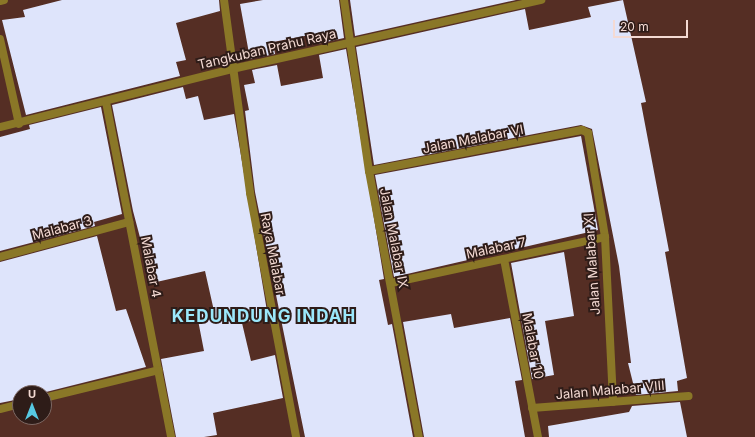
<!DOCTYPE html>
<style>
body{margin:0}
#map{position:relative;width:755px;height:437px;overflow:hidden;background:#552e24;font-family:Inter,sans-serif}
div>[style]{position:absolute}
.building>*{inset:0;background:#dee4fb}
.minor>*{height:8px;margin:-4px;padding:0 4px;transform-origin:4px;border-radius:4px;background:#8a7727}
span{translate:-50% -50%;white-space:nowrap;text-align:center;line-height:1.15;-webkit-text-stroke:4px #2e1c18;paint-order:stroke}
.street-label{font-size:13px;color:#f4dad3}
.district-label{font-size:17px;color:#9be8fb;font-weight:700;letter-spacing:1px}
.north{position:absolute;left:12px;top:385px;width:40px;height:40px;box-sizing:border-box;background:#2e1c18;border:1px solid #7d6863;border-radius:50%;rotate:0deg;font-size:11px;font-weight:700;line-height:16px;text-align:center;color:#f4dad3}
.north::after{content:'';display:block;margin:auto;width:14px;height:18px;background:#57c9e3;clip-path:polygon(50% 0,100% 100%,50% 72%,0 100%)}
.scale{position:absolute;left:613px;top:20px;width:75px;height:18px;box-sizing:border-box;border:2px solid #f4dad3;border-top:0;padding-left:5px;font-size:12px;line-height:14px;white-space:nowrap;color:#f4dad3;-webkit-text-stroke:3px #2e1c18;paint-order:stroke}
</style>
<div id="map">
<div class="building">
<div style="clip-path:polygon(62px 0,219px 0,220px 11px,176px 23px,186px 60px,176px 62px,180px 76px,26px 115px,2px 20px,25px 17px,23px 10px)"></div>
<div style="clip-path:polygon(263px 0,339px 0,344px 38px,317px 44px,315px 34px,273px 42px,275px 54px,250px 59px,240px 4px)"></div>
<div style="clip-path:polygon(350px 0,516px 0,355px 36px)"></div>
<div style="clip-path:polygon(623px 0,646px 102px,641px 103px,669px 251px,665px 252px,687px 378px,677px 381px,678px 391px,636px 395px,628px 363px,631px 363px,619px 266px,592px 129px,581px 125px,374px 165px,356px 47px,525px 9px,529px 30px,591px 17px,588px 7px)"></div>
<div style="clip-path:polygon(346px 49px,384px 279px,379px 280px,388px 325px,392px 324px,413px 437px,305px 437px,255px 192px,245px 111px,249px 110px,244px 85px,255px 83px,252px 70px,277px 65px,281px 86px,323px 78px,319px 55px)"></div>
<div style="clip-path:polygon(183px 87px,186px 99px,198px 96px,204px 120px,234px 114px,268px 317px,242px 323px,251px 361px,275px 355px,283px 398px,213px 413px,217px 435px,204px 437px,176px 437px,161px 359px,204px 351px,197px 315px,214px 311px,205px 271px,152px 283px,133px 211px,112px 105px)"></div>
<div style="clip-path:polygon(101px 107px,122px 214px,94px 222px,95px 226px,0 251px,0 137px,30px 129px,29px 125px)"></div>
<div style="clip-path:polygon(581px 136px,598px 230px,394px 277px,375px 175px)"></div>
<div style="clip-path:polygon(97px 236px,116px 311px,126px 309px,146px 367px,42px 393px,20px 393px,20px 399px,0 403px,0 262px)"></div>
<div style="clip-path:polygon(564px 252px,574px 316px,545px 321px,554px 375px,532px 379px,511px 263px)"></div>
<div style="clip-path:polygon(451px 314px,454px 328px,510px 318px,522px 380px,515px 381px,525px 437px,424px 437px,403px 322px)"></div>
<div style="clip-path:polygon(680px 402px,687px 437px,549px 437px,548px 426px,629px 412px,632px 406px)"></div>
</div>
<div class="minor">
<div style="left:224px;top:0;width:195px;rotate:82.3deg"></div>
<div style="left:250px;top:193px;width:248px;rotate:79.3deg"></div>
<div style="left:344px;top:0;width:173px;rotate:81.7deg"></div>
<div style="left:369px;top:171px;width:271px;rotate:79.4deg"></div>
<div style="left:0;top:1px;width:4px;rotate:-14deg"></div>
<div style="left:0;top:39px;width:87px;rotate:77.4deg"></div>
<div style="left:106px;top:102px;width:341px;rotate:79deg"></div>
<div style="left:0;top:127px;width:239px;rotate:-14deg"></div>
<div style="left:232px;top:69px;width:317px;rotate:-12.6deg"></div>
<div style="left:369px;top:171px;width:217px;rotate:-10.9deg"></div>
<div style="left:582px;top:130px;width:7px;rotate:27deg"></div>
<div style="left:588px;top:133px;width:105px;rotate:80.7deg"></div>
<div style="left:605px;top:237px;width:165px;rotate:87.2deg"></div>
<div style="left:0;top:257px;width:134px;rotate:-15.2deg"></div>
<div style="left:504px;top:259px;width:181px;rotate:79.2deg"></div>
<div style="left:391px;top:283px;width:219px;rotate:-12.1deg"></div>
<div style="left:44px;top:398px;width:118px;rotate:-13.7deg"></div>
<div style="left:532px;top:408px;width:157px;rotate:-4.4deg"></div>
<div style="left:0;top:409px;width:21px;rotate:-14deg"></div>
</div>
<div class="street-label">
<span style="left:267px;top:49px;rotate:-13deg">Tangkuban Prahu Raya</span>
<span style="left:473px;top:139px;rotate:-11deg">Jalan Malabar VI</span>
<span style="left:62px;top:228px;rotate:-15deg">Malabar 3</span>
<span style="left:394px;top:238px;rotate:79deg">Jalan Malabar IX</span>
<span style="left:496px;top:248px;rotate:-12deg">Malabar 7</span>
<span style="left:273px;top:254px;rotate:79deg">Raya Malabar</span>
<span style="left:592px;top:264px;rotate:-94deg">Jalan Malabar XI</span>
<span style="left:151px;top:267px;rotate:79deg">Malabar 4</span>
<span style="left:533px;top:346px;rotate:79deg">Malabar 10</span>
<span style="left:610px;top:390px;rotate:-5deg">Jalan Malabar VIII</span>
</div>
<div class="district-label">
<span style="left:264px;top:317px">KEDUNDUNG INDAH</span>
</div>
<div class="north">U</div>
<div class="scale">20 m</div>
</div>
